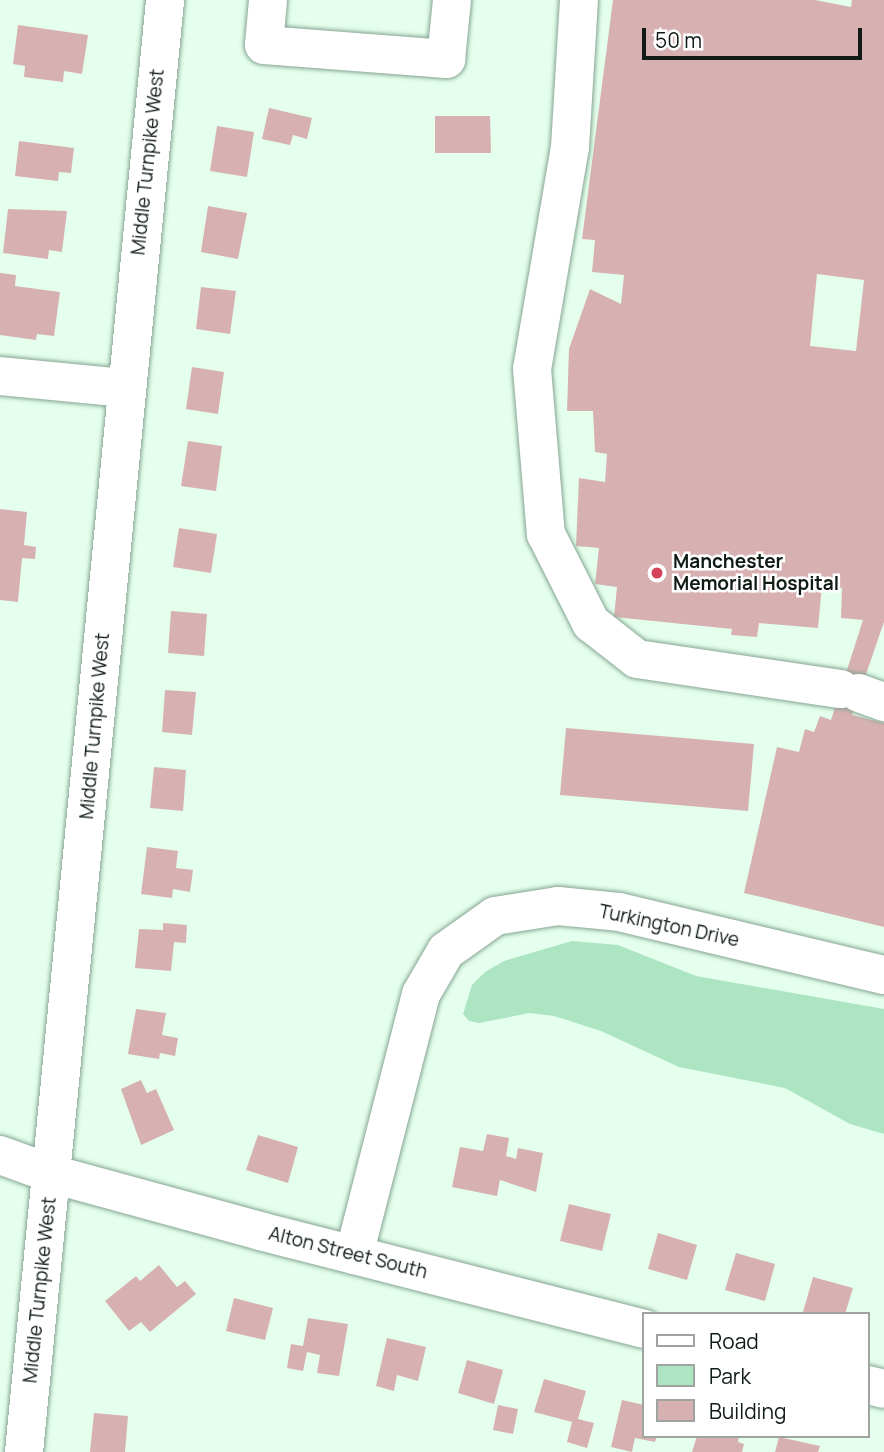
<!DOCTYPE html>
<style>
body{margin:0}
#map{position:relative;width:884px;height:1452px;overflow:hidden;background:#e4ffed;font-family:Manrope,sans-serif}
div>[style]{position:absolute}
.green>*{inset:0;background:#ade5c3}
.building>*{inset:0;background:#d7b1b2}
.roads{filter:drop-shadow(0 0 2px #86a592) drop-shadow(0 0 2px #86a592)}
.minor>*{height:38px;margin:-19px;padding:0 19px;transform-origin:19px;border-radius:19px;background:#fff}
.major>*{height:38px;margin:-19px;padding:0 19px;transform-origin:19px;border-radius:19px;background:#fff}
.dots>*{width:19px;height:19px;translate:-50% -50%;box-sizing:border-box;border:4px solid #fff;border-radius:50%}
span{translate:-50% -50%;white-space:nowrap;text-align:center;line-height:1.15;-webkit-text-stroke:5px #fff;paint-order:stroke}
.street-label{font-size:19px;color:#0f1b14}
.poi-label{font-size:19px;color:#0f1b14;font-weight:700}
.left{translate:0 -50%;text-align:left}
.legend{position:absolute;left:642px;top:1312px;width:228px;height:126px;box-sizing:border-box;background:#fff;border:2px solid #9fa4a1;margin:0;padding:9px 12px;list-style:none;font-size:21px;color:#0f1b14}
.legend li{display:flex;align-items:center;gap:14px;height:35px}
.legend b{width:35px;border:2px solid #9fa4a1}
.scale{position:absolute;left:642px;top:28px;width:220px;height:32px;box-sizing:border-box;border:4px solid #0f1b14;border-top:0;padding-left:9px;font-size:21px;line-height:24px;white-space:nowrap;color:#0f1b14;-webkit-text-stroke:5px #fff;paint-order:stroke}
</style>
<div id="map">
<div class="green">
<div style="clip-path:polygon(572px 941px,618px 945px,696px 976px,884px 1009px,884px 1134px,850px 1124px,785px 1088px,679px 1067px,601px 1031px,554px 1016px,530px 1013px,479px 1023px,469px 1021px,463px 1014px,472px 985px,485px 972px,504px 961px)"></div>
</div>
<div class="building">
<div style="clip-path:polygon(evenodd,613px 0,815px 0,851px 7px,852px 0,884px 0,884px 622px,852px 715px,884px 723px,884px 927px,744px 893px,777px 747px,799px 752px,805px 729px,814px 732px,820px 716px,831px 720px,863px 620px,841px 618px,842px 588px,822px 585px,818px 628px,759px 623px,757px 637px,731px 635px,732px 629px,614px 617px,617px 587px,595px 584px,599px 548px,576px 546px,579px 478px,605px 482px,607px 454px,595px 452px,593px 411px,567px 411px,569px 349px,590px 289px,621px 304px,624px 275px,592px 272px,595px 240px,582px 239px,613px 0,817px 274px,864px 280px,856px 351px,810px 346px,817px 274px)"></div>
<div style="clip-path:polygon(18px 25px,88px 35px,82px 74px,64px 71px,63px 82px,24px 77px,25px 66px,13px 64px)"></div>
<div style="clip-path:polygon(269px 108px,312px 118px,307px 139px,293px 135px,290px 145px,262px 139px)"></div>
<div style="clip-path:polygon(435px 116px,490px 116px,491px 153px,435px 153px)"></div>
<div style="clip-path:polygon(217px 126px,254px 132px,247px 177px,210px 171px)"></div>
<div style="clip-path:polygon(19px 141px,74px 148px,71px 173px,59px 172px,58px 181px,15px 176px)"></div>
<div style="clip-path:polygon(208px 206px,247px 213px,238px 259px,201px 252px)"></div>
<div style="clip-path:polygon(8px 209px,67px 211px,62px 252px,49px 250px,48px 259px,3px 253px)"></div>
<div style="clip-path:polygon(0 273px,16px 275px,15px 286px,60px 292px,54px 336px,37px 334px,36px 340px,0 335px)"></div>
<div style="clip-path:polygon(201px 287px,236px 291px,230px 334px,196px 329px)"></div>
<div style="clip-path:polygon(192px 367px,224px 372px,218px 414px,186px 409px)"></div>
<div style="clip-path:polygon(188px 441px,222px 446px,216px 491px,181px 486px)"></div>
<div style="clip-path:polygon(0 509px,27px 512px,24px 545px,36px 547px,35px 559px,22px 558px,18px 602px,0 600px)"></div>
<div style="clip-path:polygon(179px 528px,217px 534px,211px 573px,173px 567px)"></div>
<div style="clip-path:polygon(171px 611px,207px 614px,204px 656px,168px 653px)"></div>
<div style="clip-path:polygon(165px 690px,196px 692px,192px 735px,162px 732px)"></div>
<div style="clip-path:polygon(566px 728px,754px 744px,748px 811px,560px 795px)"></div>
<div style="clip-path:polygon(154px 767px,186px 770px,183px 811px,150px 808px)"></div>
<div style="clip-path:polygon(147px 847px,178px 851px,176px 868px,193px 870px,190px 892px,173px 889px,172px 898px,141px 894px)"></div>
<div style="clip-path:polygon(163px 923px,187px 925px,186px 943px,174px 942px,171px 971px,135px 968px,139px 929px,163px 930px)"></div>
<div style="clip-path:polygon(136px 1009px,166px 1013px,162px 1035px,178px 1038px,175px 1056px,160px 1053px,159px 1059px,128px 1054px)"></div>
<div style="clip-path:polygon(141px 1080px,147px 1093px,156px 1089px,174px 1130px,141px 1145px,121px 1089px)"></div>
<div style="clip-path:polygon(487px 1134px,509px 1138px,506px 1156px,516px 1159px,518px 1148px,543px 1153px,536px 1192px,500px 1180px,497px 1196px,452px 1187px,460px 1147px,483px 1151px)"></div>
<div style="clip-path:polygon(258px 1135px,298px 1147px,288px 1183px,246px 1170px)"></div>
<div style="clip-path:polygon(569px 1204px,611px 1214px,602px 1251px,560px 1241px)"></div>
<div style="clip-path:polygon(658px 1233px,697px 1245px,687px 1280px,648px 1269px)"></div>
<div style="clip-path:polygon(736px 1253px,775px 1264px,765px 1301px,725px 1290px)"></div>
<div style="clip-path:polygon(159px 1265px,177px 1287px,185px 1281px,196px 1294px,150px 1332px,141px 1322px,129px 1331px,105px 1301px,136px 1276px,140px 1281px)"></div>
<div style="clip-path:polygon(813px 1277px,853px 1288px,845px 1314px,803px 1312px)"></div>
<div style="clip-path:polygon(234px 1298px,273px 1308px,265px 1340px,226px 1331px)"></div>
<div style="clip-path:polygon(308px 1318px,348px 1324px,339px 1376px,317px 1373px,320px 1355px,307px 1352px,303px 1371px,287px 1368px,291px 1344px,303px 1346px)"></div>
<div style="clip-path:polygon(387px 1338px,426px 1347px,418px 1381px,397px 1375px,394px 1391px,376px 1386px)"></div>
<div style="clip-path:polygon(467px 1360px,503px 1370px,494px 1404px,458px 1393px)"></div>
<div style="clip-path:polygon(544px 1379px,586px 1391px,578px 1419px,594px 1423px,587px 1448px,567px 1442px,572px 1422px,534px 1412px)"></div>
<div style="clip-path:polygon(622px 1400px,644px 1405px,644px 1436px,657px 1436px,655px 1442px,635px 1438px,632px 1452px,611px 1447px)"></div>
<div style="clip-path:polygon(498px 1405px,518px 1409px,513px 1434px,493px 1430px)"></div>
<div style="clip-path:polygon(94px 1413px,128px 1416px,125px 1452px,90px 1452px)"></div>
<div style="clip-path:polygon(697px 1436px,739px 1436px,738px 1442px,744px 1444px,742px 1452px,692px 1452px)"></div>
<div style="clip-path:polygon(779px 1437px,820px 1446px,818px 1452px,775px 1452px)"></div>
</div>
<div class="roads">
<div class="minor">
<div style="left:268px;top:0;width:45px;rotate:95.1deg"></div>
<div style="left:264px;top:45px;width:183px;rotate:4.4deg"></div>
<div style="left:446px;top:59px;width:59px;rotate:-84.2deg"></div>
<div style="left:579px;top:0;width:147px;rotate:93.5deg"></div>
<div style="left:570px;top:147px;width:225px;rotate:99.7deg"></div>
<div style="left:532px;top:369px;width:166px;rotate:85.2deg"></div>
<div style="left:546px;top:534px;width:100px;rotate:63.2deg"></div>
<div style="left:591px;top:623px;width:58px;rotate:38deg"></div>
<div style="left:637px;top:659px;width:206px;rotate:8.4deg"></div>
<div style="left:0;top:376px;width:126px;rotate:5.5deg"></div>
<div style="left:859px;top:693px;width:27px;rotate:20deg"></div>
<div style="left:0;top:1155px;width:55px;rotate:20.1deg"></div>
<div style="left:52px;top:1174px;width:216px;rotate:15.3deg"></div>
<div style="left:260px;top:1231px;width:396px;rotate:14.3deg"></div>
<div style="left:354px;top:1255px;width:269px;rotate:-75.6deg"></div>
<div style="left:421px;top:994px;width:50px;rotate:-59.8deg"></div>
<div style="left:446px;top:951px;width:60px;rotate:-35.5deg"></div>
<div style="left:495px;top:916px;width:64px;rotate:-9deg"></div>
<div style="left:558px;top:906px;width:61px;rotate:5.6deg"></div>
<div style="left:619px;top:912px;width:272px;rotate:13.4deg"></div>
<div style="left:868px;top:1385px;width:16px;rotate:14deg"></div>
</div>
<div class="major">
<div style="left:24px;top:1452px;width:1459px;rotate:-84.45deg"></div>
</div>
</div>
<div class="dots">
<div style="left:657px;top:573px;background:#d34259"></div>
</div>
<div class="street-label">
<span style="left:148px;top:162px;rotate:-84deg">Middle Turnpike West</span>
<span style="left:95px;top:726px;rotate:-85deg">Middle Turnpike West</span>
<span style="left:669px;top:926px;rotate:12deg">Turkington Drive</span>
<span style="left:348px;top:1253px;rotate:14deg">Alton Street South</span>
<span style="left:40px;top:1290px;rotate:-84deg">Middle Turnpike West</span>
</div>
<div class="poi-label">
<span class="left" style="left:673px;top:573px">Manchester<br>Memorial Hospital</span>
</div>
<ul class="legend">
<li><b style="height:9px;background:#fff"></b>Road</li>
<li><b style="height:19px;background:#ade5c3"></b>Park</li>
<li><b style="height:19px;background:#d7b1b2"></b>Building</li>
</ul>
<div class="scale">50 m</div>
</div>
